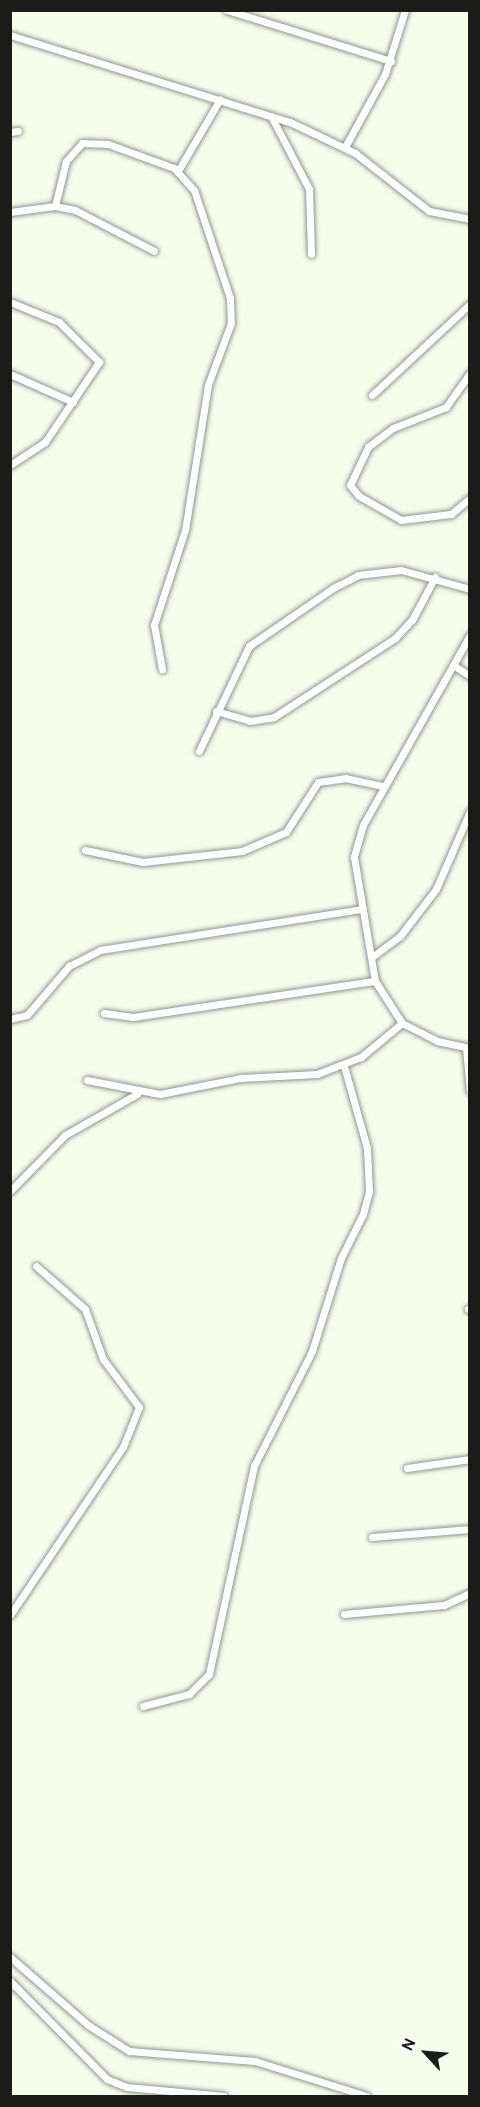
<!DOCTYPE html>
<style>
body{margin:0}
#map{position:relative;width:480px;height:2107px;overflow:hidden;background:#f7fced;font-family:Overpass,sans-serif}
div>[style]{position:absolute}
.roads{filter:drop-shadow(0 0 2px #929689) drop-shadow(0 0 2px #929689)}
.minor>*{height:7px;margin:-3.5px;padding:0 3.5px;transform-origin:3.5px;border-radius:3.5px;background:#fff}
span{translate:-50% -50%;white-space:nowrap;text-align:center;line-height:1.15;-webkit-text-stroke:4.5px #fff;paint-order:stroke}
.frame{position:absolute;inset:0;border:12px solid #1b1c17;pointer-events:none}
.north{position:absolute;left:396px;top:2023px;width:60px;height:60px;-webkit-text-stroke:4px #fff;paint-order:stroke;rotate:296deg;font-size:16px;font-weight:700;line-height:24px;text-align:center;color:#1b1c17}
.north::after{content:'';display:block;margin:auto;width:21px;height:27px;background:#1b1c17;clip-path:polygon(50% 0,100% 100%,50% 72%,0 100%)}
</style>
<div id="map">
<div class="roads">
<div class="minor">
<div style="left:227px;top:10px;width:172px;rotate:17.3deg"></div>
<div style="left:10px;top:35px;width:293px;rotate:17.3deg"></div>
<div style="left:290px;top:122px;width:72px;rotate:25.5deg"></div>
<div style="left:355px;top:153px;width:94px;rotate:38.1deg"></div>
<div style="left:429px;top:211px;width:42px;rotate:11deg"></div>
<div style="left:271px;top:116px;width:82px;rotate:62.5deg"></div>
<div style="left:309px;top:189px;width:65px;rotate:88.2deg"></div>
<div style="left:10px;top:132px;width:8px;rotate:-7deg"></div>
<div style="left:345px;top:147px;width:83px;rotate:-61.3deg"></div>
<div style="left:385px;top:74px;width:67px;rotate:-72.6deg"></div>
<div style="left:178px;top:171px;width:83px;rotate:-59.7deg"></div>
<div style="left:55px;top:206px;width:46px;rotate:-76.3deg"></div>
<div style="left:66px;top:161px;width:24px;rotate:-48deg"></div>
<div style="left:82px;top:143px;width:26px;rotate:2deg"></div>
<div style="left:108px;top:144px;width:70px;rotate:20deg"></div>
<div style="left:174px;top:168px;width:30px;rotate:48deg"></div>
<div style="left:194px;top:190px;width:114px;rotate:71.6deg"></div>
<div style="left:230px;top:298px;width:25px;rotate:88deg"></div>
<div style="left:231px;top:323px;width:66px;rotate:110.4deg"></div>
<div style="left:208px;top:385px;width:147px;rotate:99deg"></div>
<div style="left:185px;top:530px;width:100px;rotate:108.1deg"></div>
<div style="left:154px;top:625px;width:45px;rotate:79.7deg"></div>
<div style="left:10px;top:212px;width:45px;rotate:-7.6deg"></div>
<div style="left:55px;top:206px;width:20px;rotate:11deg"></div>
<div style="left:75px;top:210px;width:89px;rotate:27.4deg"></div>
<div style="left:10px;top:302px;width:53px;rotate:22.2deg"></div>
<div style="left:59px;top:322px;width:57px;rotate:45deg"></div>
<div style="left:99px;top:362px;width:97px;rotate:124deg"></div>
<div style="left:45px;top:442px;width:42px;rotate:146.7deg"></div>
<div style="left:470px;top:373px;width:42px;rotate:125.2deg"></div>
<div style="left:446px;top:407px;width:57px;rotate:158.4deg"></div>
<div style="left:393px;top:428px;width:31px;rotate:143deg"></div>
<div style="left:368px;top:447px;width:42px;rotate:115.3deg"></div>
<div style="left:350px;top:485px;width:14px;rotate:51deg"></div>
<div style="left:359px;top:496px;width:48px;rotate:29.7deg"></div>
<div style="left:401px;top:520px;width:50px;rotate:-6.8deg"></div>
<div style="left:451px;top:514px;width:25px;rotate:-40deg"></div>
<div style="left:10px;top:374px;width:69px;rotate:24deg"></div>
<div style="left:372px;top:395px;width:134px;rotate:-42.9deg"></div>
<div style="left:470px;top:635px;width:218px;rotate:119.4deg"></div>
<div style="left:363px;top:825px;width:33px;rotate:106deg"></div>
<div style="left:354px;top:857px;width:126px;rotate:80.4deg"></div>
<div style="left:375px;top:981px;width:50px;rotate:57.3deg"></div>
<div style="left:402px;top:1023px;width:39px;rotate:27deg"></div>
<div style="left:437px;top:1041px;width:34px;rotate:12deg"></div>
<div style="left:453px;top:665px;width:20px;rotate:33deg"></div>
<div style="left:216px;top:711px;width:35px;rotate:16deg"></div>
<div style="left:250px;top:721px;width:24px;rotate:-9deg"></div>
<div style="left:274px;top:717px;width:145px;rotate:-33.1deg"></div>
<div style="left:395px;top:638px;width:25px;rotate:-47deg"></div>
<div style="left:412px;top:620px;width:49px;rotate:-61.9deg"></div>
<div style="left:199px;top:751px;width:116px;rotate:-64.5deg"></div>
<div style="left:249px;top:646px;width:102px;rotate:-34.6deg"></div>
<div style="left:333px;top:588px;width:28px;rotate:-27deg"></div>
<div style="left:358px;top:575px;width:43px;rotate:-6.6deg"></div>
<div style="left:401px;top:570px;width:72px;rotate:15.4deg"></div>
<div style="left:85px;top:850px;width:59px;rotate:11.7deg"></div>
<div style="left:143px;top:862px;width:100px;rotate:-6.3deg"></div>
<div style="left:242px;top:851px;width:48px;rotate:-23.4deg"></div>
<div style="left:286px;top:832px;width:59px;rotate:-57.4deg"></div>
<div style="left:318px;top:782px;width:27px;rotate:-8deg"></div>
<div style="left:345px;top:778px;width:40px;rotate:12deg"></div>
<div style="left:372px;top:957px;width:35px;rotate:-37deg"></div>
<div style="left:400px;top:936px;width:59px;rotate:-52.5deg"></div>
<div style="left:436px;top:889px;width:85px;rotate:-66.4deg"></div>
<div style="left:104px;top:1013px;width:29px;rotate:8deg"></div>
<div style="left:133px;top:1017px;width:245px;rotate:-8.5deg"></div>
<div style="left:10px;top:1019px;width:17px;rotate:-13deg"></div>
<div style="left:27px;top:1015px;width:65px;rotate:-49.4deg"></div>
<div style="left:69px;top:966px;width:35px;rotate:-27deg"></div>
<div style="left:100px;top:950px;width:266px;rotate:-8.9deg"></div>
<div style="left:466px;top:1048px;width:43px;rotate:84.7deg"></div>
<div style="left:87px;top:1080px;width:74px;rotate:10.9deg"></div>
<div style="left:160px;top:1094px;width:83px;rotate:-11.2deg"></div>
<div style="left:241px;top:1078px;width:76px;rotate:-3deg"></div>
<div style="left:317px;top:1074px;width:47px;rotate:-21.1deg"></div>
<div style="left:361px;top:1057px;width:53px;rotate:-39.7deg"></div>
<div style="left:10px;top:1191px;width:78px;rotate:-45.5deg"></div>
<div style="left:65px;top:1135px;width:83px;rotate:-29.7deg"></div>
<div style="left:468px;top:1309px;width:2px;rotate:27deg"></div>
<div style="left:407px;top:1468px;width:64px;rotate:-8.1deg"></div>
<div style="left:372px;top:1537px;width:98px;rotate:-4.7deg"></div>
<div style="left:344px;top:1614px;width:100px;rotate:-5.1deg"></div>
<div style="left:444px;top:1605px;width:29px;rotate:-25deg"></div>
<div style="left:10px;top:1615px;width:202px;rotate:-56.1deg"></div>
<div style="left:123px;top:1447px;width:43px;rotate:-68.2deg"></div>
<div style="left:139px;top:1407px;width:60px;rotate:-126.9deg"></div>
<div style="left:103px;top:1359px;width:53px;rotate:-109.8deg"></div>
<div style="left:85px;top:1309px;width:65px;rotate:-138.7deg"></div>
<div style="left:143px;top:1706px;width:48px;rotate:-14.6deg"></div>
<div style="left:189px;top:1694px;width:28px;rotate:-45deg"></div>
<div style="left:209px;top:1674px;width:213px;rotate:-77.8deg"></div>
<div style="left:254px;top:1466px;width:129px;rotate:-63.2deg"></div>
<div style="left:312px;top:1351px;width:97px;rotate:-72.7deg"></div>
<div style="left:341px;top:1258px;width:49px;rotate:-63.4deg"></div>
<div style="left:363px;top:1214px;width:24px;rotate:-75deg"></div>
<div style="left:369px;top:1191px;width:43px;rotate:-92.7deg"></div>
<div style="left:367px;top:1148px;width:85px;rotate:-105.7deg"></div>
<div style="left:10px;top:1957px;width:103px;rotate:41.1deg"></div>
<div style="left:88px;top:2025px;width:49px;rotate:32.4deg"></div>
<div style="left:129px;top:2051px;width:126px;rotate:4.5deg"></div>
<div style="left:255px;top:2061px;width:117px;rotate:17.4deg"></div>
<div style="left:10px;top:1981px;width:138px;rotate:45.3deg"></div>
<div style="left:107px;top:2079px;width:22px;rotate:22deg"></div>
<div style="left:127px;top:2087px;width:97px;rotate:5.3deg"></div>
</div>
</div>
<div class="frame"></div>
<div class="north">N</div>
</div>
